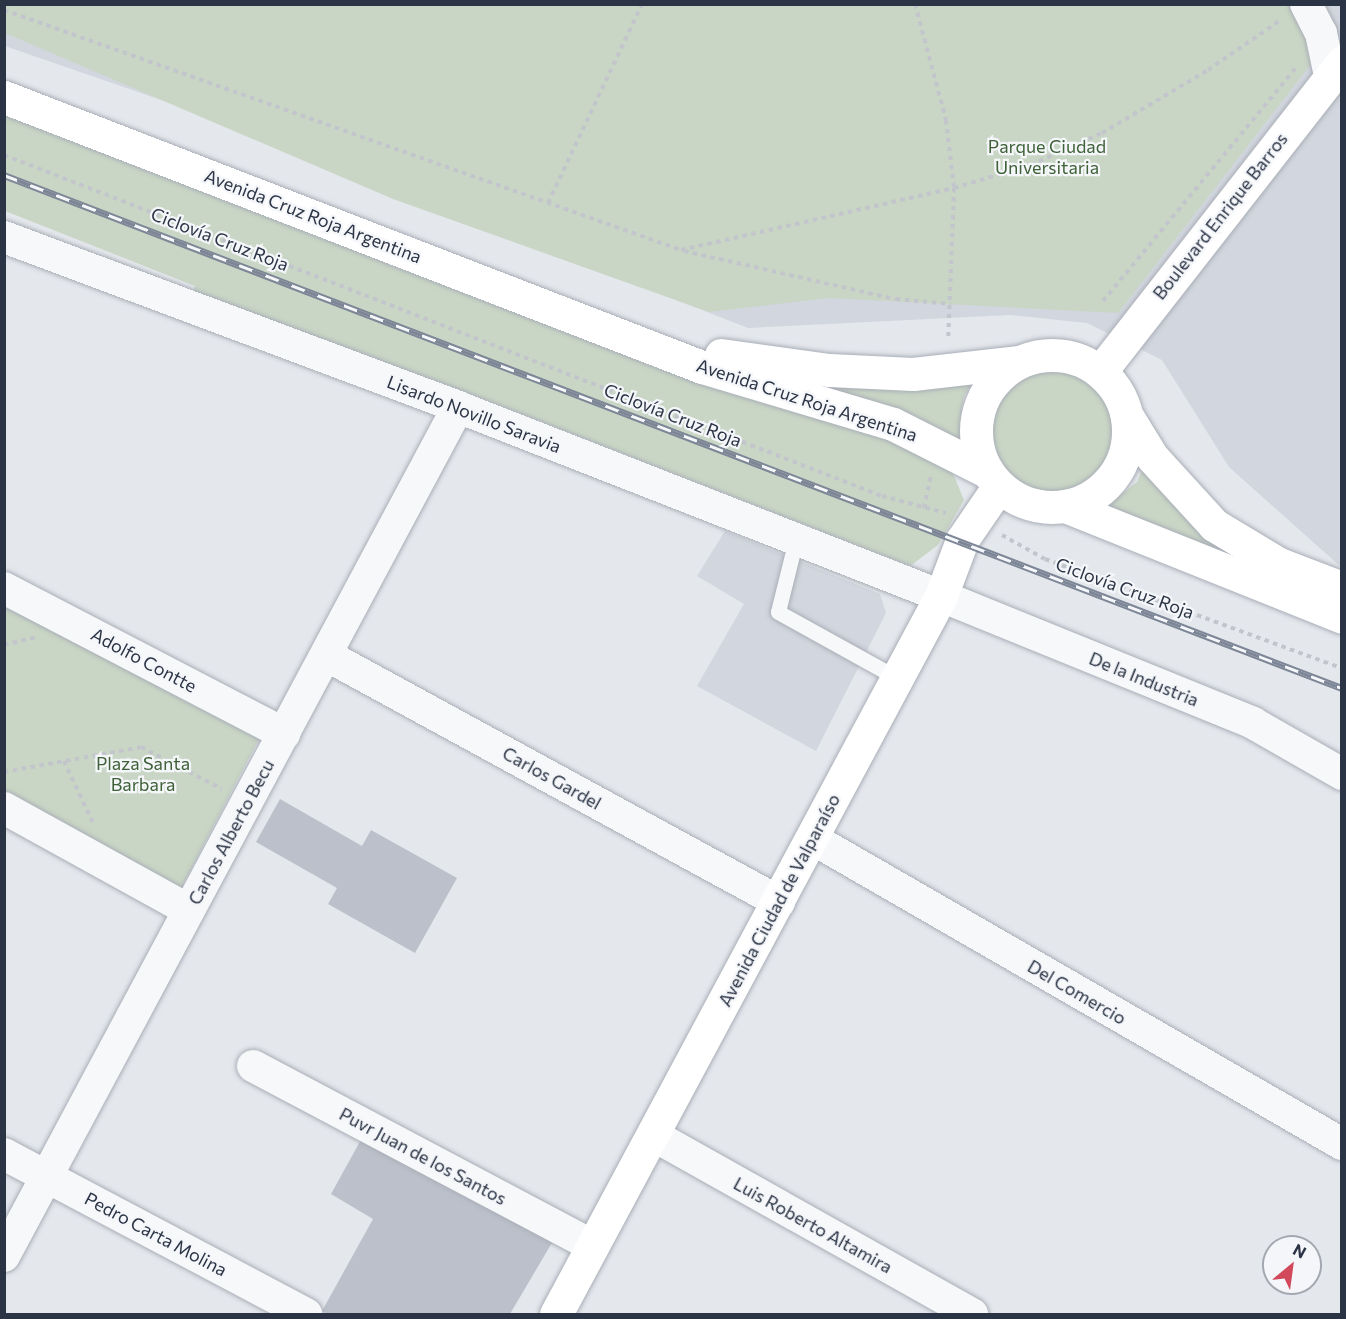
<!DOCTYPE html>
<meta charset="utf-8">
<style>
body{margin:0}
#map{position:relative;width:1346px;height:1319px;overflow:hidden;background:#e4e7ec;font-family:Commissioner,sans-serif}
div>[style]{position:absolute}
.built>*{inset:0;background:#d2d6de}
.green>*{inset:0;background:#c9d6c5}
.round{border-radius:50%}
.building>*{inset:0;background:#bbc0ca}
.path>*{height:4px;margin-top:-2px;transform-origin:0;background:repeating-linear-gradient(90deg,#c2c5cb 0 4.5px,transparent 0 9px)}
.roads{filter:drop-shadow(0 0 2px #a9aeb7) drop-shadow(0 0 2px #a9aeb7)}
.service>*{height:15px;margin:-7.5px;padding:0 7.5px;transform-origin:7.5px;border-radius:7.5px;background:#f7f8fa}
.minor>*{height:32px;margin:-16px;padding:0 16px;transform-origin:16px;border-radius:16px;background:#f7f8fa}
.secondary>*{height:33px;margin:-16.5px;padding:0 16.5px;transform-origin:16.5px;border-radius:16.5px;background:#fff}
.secondary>.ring{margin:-16.5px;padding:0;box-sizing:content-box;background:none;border:33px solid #fff;border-radius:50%}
.rail>*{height:7px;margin-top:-3.5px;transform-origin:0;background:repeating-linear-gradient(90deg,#f4f6f9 0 14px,#7d8696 0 28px);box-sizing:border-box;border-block:2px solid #7d8696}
span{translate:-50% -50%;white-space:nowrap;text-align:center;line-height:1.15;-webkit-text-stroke:4.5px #f4f6f9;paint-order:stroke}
.park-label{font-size:18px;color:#3f6138}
.street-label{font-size:18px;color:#2b3445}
.frame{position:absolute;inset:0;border:6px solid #2b3445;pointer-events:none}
.north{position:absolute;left:1262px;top:1235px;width:60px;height:60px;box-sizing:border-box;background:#f4f6f9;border:2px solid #a4a8b1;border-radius:50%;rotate:29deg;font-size:16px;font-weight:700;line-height:24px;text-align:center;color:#2b3445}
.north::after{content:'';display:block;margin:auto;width:21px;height:27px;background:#d1495b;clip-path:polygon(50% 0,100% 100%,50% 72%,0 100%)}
</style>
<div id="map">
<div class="built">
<div style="clip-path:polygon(5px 4px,1341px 5px,1341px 567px,1229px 467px,1162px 360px,1087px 323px,1010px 315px,748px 328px,193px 111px,5px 46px)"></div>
<div style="clip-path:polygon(725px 531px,880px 594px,886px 613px,816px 751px,697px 686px,744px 604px,697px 576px)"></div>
</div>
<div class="green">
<div style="clip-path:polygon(5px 4px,1292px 4px,1301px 14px,1315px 59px,1118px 313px,829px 298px,709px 312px,393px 199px,5px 33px)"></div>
<div style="clip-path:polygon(4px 109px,837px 415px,949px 464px,964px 500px,938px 545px,910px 566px,445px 384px,442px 393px,192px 295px,195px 286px,5px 211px)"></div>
<div style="clip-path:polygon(719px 364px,973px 381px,964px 396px,961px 415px,961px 430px,968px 449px,919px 418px,896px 409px)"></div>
<div class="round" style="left:991px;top:367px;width:126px;height:126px"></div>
<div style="clip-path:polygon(1145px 463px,1183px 515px,1243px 560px,1097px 514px,1137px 482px)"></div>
<div style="clip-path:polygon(4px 606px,260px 737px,178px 894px,5px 796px)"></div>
</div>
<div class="building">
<div style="clip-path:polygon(280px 799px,362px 846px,371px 830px,457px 878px,415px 953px,328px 904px,337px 888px,256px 842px)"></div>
<div style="clip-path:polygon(363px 1136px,553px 1241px,510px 1314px,328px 1314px,322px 1311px,373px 1219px,331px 1194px)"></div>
</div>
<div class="path">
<div style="left:915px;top:4px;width:120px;rotate:75deg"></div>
<div style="left:946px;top:120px;width:68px;rotate:83.3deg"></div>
<div style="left:954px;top:188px;width:153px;rotate:92.2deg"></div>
<div style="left:4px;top:10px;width:718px;rotate:19.52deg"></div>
<div style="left:681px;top:250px;width:280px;rotate:-12.8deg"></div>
<div style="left:954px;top:188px;width:80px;rotate:-16.6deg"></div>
<div style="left:1031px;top:165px;width:78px;rotate:-24.3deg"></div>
<div style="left:1102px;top:133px;width:123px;rotate:-30.7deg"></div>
<div style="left:1208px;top:70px;width:90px;rotate:-34.6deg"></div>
<div style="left:4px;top:155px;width:942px;rotate:21.23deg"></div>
<div style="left:882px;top:496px;width:66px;rotate:14.9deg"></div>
<div style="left:548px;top:203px;width:220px;rotate:-64.7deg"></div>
<div style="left:684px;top:251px;width:217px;rotate:12.8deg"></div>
<div style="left:896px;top:299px;width:55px;rotate:5.2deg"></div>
<div style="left:1103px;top:301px;width:306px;rotate:-50.4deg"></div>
<div style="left:924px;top:508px;width:34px;rotate:-78deg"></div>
<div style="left:1002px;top:535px;width:49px;rotate:29.2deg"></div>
<div style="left:1045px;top:559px;width:316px;rotate:20.2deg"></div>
<div style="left:4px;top:645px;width:33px;rotate:-14deg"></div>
<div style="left:64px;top:761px;width:68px;rotate:64.9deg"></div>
<div style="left:4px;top:772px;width:139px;rotate:-10.3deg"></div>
<div style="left:141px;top:747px;width:91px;rotate:27.4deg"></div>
</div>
<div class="roads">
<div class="service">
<div style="left:796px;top:539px;width:75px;rotate:103.9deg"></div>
<div style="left:778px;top:612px;width:136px;rotate:29deg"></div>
</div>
<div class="minor">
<div style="left:1306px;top:4px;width:33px;rotate:63deg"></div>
<div style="left:1321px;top:33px;width:44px;rotate:78.2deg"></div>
<div style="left:4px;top:237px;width:485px;rotate:20.5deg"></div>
<div style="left:458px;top:407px;width:519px;rotate:21.37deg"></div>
<div style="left:941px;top:596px;width:337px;rotate:22.1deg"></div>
<div style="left:1253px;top:723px;width:103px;rotate:29.8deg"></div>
<div style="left:4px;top:588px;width:316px;rotate:27.5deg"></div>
<div style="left:326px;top:655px;width:516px;rotate:28.6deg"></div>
<div style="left:4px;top:808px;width:211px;rotate:28.9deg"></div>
<div style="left:813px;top:839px;width:611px;rotate:29.97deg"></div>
<div style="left:253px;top:1066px;width:385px;rotate:27.9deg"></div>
<div style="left:653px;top:1135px;width:366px;rotate:29.3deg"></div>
<div style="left:4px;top:1154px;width:342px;rotate:27.9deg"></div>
<div style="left:4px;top:1256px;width:963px;rotate:-61.86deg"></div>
</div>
<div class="secondary">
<div style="left:4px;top:97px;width:748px;rotate:21.15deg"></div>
<div style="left:702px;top:367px;width:199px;rotate:16.6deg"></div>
<div style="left:893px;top:424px;width:106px;rotate:26.8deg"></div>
<div style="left:721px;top:355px;width:109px;rotate:7.9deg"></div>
<div style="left:829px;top:370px;width:84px;rotate:2.7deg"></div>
<div style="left:913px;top:374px;width:107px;rotate:-6.5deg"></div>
<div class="ring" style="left:976px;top:355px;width:119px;height:119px"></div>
<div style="left:1100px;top:372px;width:393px;rotate:-52deg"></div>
<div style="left:1127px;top:416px;width:48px;rotate:58.6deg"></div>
<div style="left:1152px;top:457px;width:92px;rotate:47.6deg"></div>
<div style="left:1214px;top:525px;width:76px;rotate:31deg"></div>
<div style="left:1279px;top:564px;width:67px;rotate:20.9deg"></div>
<div style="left:1065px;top:506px;width:298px;rotate:21.8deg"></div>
<div style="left:556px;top:1314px;width:815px;rotate:-61.8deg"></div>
<div style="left:941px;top:596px;width:60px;rotate:-69.4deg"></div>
<div style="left:962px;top:540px;width:65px;rotate:-55.6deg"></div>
</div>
</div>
<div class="rail">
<div style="left:4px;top:175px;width:1433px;rotate:20.98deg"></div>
</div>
<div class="park-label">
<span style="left:1047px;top:157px">Parque Ciudad<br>Universitaria</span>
<span style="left:143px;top:774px">Plaza Santa<br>Barbara</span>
</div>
<div class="street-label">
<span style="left:313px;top:216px;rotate:21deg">Avenida Cruz Roja Argentina</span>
<span style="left:1220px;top:216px;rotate:-52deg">Boulevard Enrique Barros</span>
<span style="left:220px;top:239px;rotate:21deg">Ciclovía Cruz Roja</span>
<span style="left:807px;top:400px;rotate:18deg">Avenida Cruz Roja Argentina</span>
<span style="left:474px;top:414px;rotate:21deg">Lisardo Novillo Saravia</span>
<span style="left:673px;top:415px;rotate:21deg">Ciclovía Cruz Roja</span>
<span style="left:1125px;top:588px;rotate:20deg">Ciclovía Cruz Roja</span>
<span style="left:144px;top:660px;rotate:28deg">Adolfo Contte</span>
<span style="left:1144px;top:679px;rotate:22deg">De la Industria</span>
<span style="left:552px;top:778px;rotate:29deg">Carlos Gardel</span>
<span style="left:231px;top:832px;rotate:-62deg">Carlos Alberto Becu</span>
<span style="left:779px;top:900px;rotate:-62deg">Avenida Ciudad de Valparaíso</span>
<span style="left:1077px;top:992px;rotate:30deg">Del Comercio</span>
<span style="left:423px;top:1156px;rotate:28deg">Puvr Juan de los Santos</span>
<span style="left:813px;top:1225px;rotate:29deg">Luis Roberto Altamira</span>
<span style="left:156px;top:1234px;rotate:28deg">Pedro Carta Molina</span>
</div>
<div class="frame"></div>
<div class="north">N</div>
</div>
